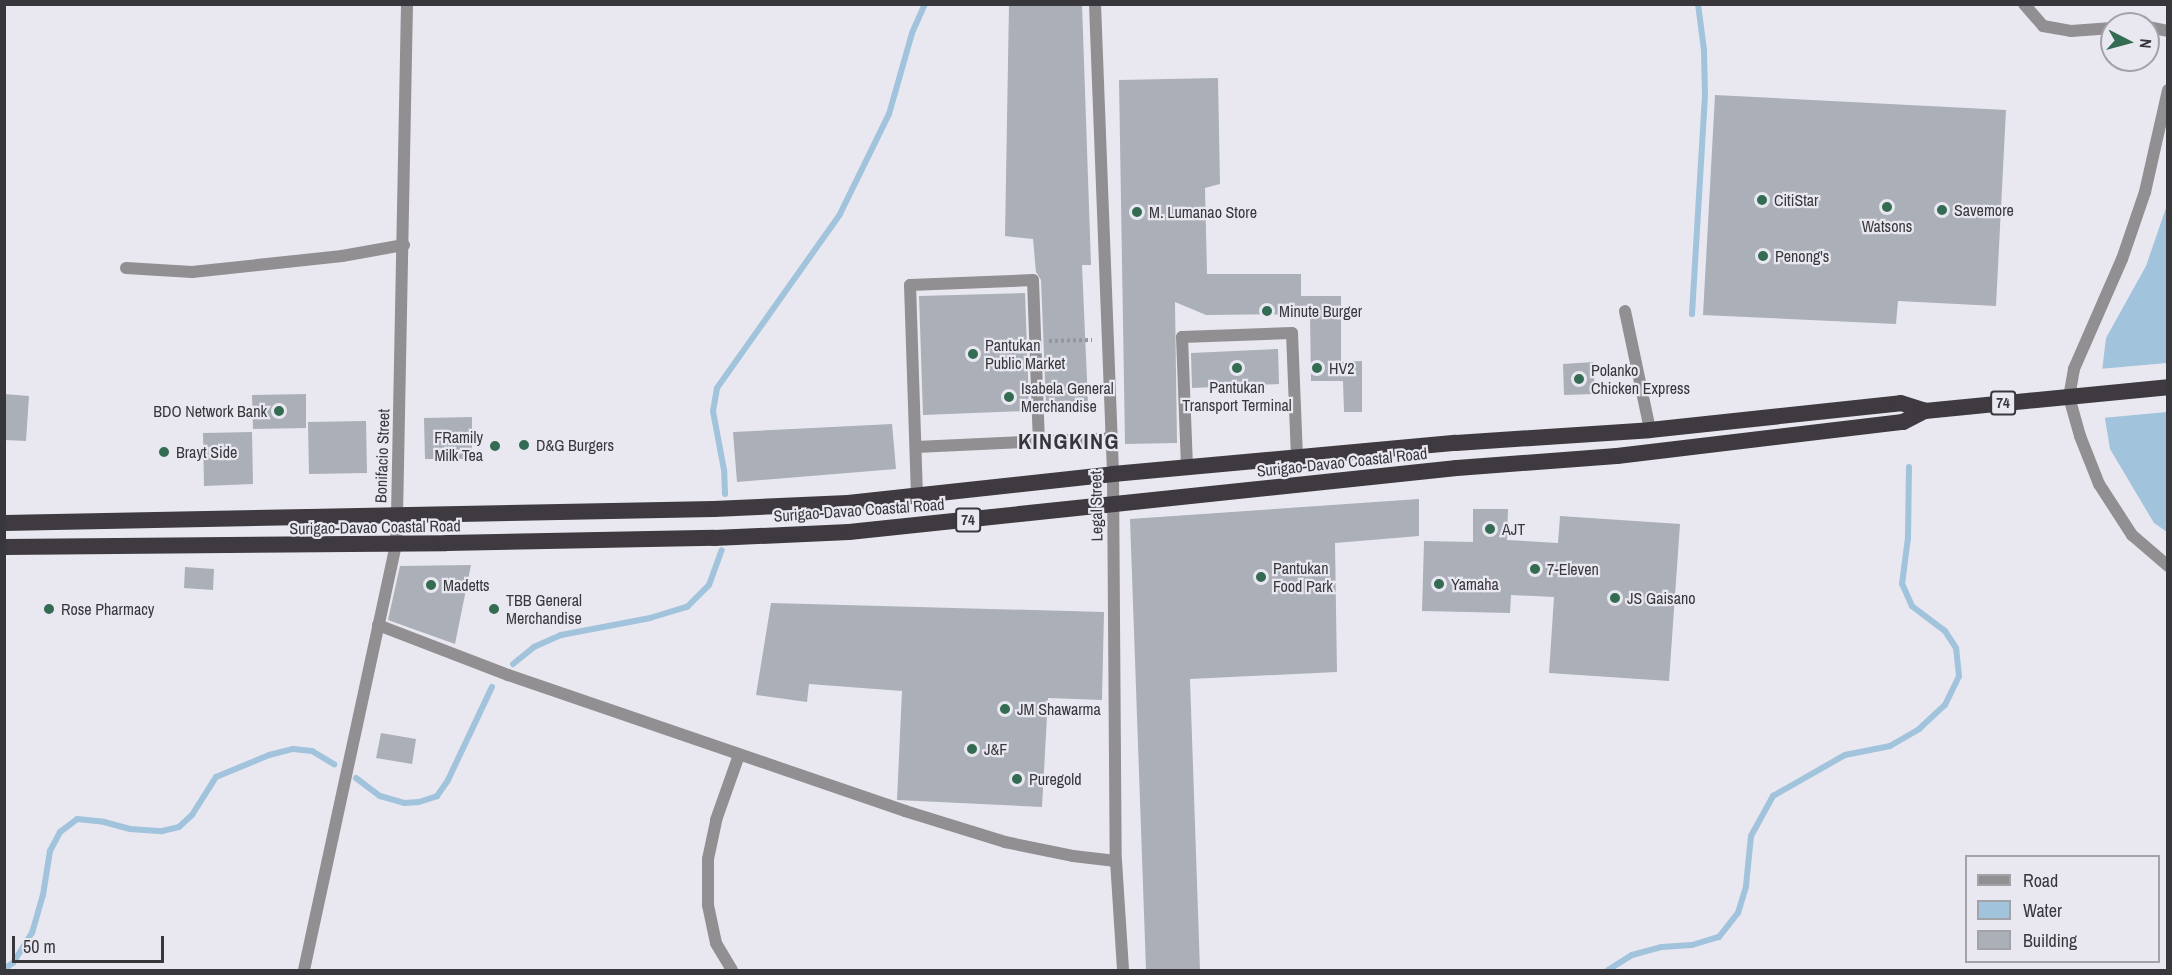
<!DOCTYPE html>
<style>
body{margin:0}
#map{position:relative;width:2172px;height:975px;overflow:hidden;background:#e9e8f1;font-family:"Archivo Narrow",sans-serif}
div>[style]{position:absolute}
.water>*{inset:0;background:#a1c3dc}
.pier>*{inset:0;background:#e9e8f1}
.stream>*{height:6px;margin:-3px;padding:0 3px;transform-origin:3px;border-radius:3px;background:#a1c3dc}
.building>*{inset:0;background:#abafb7}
.path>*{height:4px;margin-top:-2px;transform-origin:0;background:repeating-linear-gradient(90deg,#95959b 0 3px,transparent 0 6px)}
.service>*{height:12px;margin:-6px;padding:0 6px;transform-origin:6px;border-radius:6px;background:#918f92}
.minor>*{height:12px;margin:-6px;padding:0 6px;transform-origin:6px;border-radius:6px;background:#918f92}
.tertiary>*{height:12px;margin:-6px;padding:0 6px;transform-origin:6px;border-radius:6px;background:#918f92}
.trunk>*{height:16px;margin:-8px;padding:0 8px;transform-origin:8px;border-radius:8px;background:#3e3a40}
.dots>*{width:16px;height:16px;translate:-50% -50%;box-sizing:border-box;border:3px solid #e9e8f1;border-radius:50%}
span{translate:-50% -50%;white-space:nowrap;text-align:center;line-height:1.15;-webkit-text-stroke:4.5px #e9e8f1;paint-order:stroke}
.shield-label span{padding:2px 4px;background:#e9e8f1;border:2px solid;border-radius:4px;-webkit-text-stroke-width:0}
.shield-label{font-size:15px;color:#38383c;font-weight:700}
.poi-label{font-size:16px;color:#38383c}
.left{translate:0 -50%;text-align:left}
.right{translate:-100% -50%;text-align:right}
.street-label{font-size:16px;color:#38383c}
.district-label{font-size:22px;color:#35353b;font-weight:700;letter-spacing:1.5px}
.frame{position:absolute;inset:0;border:6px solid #38383c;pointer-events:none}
.legend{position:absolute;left:1965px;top:855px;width:195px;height:108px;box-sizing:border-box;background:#e9e8f1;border:2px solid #a2a2a9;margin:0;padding:8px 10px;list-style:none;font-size:18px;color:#38383c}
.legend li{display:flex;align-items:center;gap:12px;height:30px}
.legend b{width:30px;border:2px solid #a2a2a9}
.north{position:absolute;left:2100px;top:12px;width:60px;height:60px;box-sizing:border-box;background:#e9e8f1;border:2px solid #a2a2a9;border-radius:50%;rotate:96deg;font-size:16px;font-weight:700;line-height:24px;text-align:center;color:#38383c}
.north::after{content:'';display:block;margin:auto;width:21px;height:27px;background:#336b53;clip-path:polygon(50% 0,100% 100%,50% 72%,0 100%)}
.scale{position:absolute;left:12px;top:936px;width:152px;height:27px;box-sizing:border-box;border:3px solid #38383c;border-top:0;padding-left:8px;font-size:18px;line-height:21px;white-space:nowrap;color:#38383c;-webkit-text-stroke:4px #e9e8f1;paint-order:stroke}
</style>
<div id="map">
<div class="water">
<div style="clip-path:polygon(2167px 205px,2167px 532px,2154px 523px,2110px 449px,2100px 388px,2106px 338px,2146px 266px)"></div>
</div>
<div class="pier">
<div style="clip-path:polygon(2167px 363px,2167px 412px,2102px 418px,2097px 389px,2099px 369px)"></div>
</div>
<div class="stream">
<div style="left:1692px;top:314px;width:219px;rotate:-86.6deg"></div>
<div style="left:1705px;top:95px;width:45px;rotate:-91.3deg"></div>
<div style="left:1704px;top:50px;width:46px;rotate:-97.4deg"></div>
<div style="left:725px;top:494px;width:24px;rotate:-92deg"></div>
<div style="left:724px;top:470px;width:60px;rotate:-100.6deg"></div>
<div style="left:713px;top:411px;width:23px;rotate:-80deg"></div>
<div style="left:717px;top:388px;width:213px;rotate:-54.7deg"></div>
<div style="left:840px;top:214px;width:111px;rotate:-63.9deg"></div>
<div style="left:889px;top:114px;width:84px;rotate:-74.1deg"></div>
<div style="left:912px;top:33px;width:32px;rotate:-66deg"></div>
<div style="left:513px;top:664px;width:27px;rotate:-39deg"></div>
<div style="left:534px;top:647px;width:30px;rotate:-24deg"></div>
<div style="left:561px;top:635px;width:91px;rotate:-10.8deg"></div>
<div style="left:650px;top:618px;width:39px;rotate:-17deg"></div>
<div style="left:687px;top:607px;width:31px;rotate:-45deg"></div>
<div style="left:709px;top:585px;width:37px;rotate:-70deg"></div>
<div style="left:356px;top:778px;width:30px;rotate:37deg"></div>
<div style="left:380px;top:796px;width:25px;rotate:16deg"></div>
<div style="left:404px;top:803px;width:15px;rotate:-4deg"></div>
<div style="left:419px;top:802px;width:19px;rotate:-18deg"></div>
<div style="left:437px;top:796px;width:19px;rotate:-55deg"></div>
<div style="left:448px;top:780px;width:103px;rotate:-64.7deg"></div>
<div style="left:4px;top:969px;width:11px;rotate:-34deg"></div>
<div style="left:13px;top:963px;width:36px;rotate:-58deg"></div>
<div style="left:32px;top:933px;width:40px;rotate:-74deg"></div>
<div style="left:43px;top:895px;width:45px;rotate:-81deg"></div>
<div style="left:50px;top:851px;width:21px;rotate:-62deg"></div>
<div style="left:60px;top:832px;width:21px;rotate:-37deg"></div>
<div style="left:77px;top:819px;width:27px;rotate:6deg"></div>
<div style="left:104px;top:822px;width:27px;rotate:15deg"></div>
<div style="left:130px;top:829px;width:32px;rotate:4deg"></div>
<div style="left:162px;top:831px;width:17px;rotate:-13deg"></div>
<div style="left:179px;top:827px;width:18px;rotate:-43deg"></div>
<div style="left:192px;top:815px;width:45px;rotate:-57.7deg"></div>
<div style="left:216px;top:777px;width:57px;rotate:-22.5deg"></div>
<div style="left:269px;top:755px;width:25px;rotate:-14deg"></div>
<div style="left:293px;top:749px;width:19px;rotate:6deg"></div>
<div style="left:312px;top:751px;width:26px;rotate:31deg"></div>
<div style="left:1608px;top:970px;width:28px;rotate:-32deg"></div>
<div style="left:1632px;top:955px;width:31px;rotate:-15deg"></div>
<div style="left:1662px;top:947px;width:30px;rotate:-4deg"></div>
<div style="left:1692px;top:945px;width:28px;rotate:-17deg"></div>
<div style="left:1719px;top:937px;width:31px;rotate:-52deg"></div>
<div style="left:1738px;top:913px;width:28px;rotate:-73deg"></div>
<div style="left:1746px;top:886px;width:50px;rotate:-84.3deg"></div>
<div style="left:1751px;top:836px;width:46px;rotate:-61.2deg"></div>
<div style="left:1773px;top:796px;width:83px;rotate:-29.7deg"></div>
<div style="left:1845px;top:755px;width:46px;rotate:-11.3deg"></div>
<div style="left:1890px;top:746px;width:34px;rotate:-30deg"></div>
<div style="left:1919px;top:729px;width:35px;rotate:-43deg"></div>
<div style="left:1945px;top:705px;width:32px;rotate:-64deg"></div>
<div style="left:1959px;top:676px;width:28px;rotate:-96deg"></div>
<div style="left:1956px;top:648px;width:20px;rotate:-123deg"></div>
<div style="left:1945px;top:631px;width:41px;rotate:-142.9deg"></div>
<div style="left:1912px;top:606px;width:24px;rotate:-114deg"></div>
<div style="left:1902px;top:584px;width:46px;rotate:-82.6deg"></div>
<div style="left:1908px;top:538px;width:71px;rotate:-89.2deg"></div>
</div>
<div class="building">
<div style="clip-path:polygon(1009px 4px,1082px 4px,1091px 265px,1082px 265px,1088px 403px,1046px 405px,1041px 280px,1036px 272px,1033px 239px,1005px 236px)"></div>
<div style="clip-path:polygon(1218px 78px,1220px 184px,1205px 188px,1207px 274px,1301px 274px,1301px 296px,1341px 296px,1341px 362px,1362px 361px,1362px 412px,1344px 412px,1343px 381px,1311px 381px,1310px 314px,1206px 315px,1175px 302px,1177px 443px,1125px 444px,1119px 80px)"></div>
<div style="clip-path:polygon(1715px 95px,2006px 110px,1996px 306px,1898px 301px,1896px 324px,1703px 315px)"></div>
<div style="clip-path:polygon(1025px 293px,1029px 405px,1027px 406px,1027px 411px,923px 415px,919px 296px)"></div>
<div style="clip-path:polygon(1278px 349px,1279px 384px,1192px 388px,1191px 353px)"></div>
<div style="clip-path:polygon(1593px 362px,1595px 394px,1564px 395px,1563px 364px)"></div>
<div style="clip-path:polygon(4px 394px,29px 396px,26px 441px,4px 440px)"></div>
<div style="clip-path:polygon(306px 394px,306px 428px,253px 429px,252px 395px)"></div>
<div style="clip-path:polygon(472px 417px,472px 459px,425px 459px,424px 418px)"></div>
<div style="clip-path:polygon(366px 421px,367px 473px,309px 474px,308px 422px)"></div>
<div style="clip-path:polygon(892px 424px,896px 469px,737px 482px,733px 432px)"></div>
<div style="clip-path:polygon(252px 432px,253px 484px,204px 486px,203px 433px)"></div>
<div style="clip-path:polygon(1419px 499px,1419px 536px,1335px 543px,1337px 672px,1190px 679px,1200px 970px,1146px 970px,1130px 519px)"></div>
<div style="clip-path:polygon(1473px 509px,1508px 509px,1507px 540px,1558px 543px,1560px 516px,1680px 524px,1669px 681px,1549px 673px,1554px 597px,1511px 595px,1510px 613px,1422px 611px,1424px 541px,1473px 542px)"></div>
<div style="clip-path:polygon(471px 565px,455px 644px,388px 620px,400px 566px)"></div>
<div style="clip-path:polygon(185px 567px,214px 569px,213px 590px,184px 588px)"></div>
<div style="clip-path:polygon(771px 603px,1104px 612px,1102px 700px,1048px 698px,1042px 807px,897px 800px,902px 691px,809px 684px,807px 702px,756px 695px)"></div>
<div style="clip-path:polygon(381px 733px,416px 739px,412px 764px,376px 758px)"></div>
</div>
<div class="path">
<div style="left:1049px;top:341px;width:43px;rotate:-1.3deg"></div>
</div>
<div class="service">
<div style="left:916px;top:447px;width:195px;rotate:-2.6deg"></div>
<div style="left:1187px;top:467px;width:130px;rotate:-92.2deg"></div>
<div style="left:1182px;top:337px;width:110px;rotate:-2.1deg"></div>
<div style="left:1292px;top:333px;width:125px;rotate:87.7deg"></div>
<div style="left:917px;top:496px;width:211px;rotate:-91.9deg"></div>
<div style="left:910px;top:285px;width:123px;rotate:-2.3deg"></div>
<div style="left:1033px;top:280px;width:162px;rotate:87.9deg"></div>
</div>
<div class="minor">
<div style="left:1095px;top:4px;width:470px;rotate:87.8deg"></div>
<div style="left:1113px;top:474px;width:387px;rotate:89.6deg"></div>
<div style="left:1116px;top:861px;width:109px;rotate:86.3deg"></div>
<div style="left:2024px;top:4px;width:29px;rotate:49deg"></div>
<div style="left:2043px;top:26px;width:28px;rotate:10deg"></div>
<div style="left:2071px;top:31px;width:41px;rotate:-4.2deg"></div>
<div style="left:2148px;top:27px;width:20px;rotate:11deg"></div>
<div style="left:2168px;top:90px;width:105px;rotate:102.7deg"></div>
<div style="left:2145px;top:192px;width:71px;rotate:108.9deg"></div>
<div style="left:2122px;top:259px;width:120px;rotate:113.6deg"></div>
<div style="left:2074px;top:369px;width:28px;rotate:100deg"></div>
<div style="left:2069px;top:397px;width:41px;rotate:74.2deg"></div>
<div style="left:2080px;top:436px;width:52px;rotate:68.4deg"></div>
<div style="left:2099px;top:484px;width:61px;rotate:57.1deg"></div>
<div style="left:2132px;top:535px;width:48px;rotate:40.7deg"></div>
<div style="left:126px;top:268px;width:66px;rotate:3.5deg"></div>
<div style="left:192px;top:272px;width:151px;rotate:-6.1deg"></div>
<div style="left:342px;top:256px;width:63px;rotate:-10.1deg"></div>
<div style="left:1625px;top:311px;width:122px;rotate:78.1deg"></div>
<div style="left:397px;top:516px;width:512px;rotate:-88.88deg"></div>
<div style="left:378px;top:625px;width:139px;rotate:21deg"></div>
<div style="left:508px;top:675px;width:420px;rotate:18.9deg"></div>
<div style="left:905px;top:811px;width:105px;rotate:17.2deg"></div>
<div style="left:1005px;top:842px;width:69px;rotate:11.6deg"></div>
<div style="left:1073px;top:856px;width:43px;rotate:6.6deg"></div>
<div style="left:732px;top:970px;width:31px;rotate:-121deg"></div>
<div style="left:716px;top:943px;width:39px;rotate:-102deg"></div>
<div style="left:708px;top:905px;width:46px;rotate:-90deg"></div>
<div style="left:708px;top:859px;width:40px;rotate:-78deg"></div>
<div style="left:716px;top:820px;width:69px;rotate:-70.5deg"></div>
</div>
<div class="tertiary">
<div style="left:304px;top:970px;width:436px;rotate:-77.8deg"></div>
<div style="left:396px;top:544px;width:28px;rotate:-88deg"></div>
</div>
<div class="trunk">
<div style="left:4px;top:523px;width:710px;rotate:-1.13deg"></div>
<div style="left:714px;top:509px;width:134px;rotate:-2.6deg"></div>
<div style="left:848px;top:503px;width:267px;rotate:-6.2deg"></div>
<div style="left:1113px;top:474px;width:344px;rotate:-5.2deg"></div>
<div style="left:1456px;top:443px;width:194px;rotate:-3.8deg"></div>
<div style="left:1650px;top:430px;width:252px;rotate:-6.1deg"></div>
<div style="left:1901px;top:403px;width:25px;rotate:18deg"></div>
<div style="left:4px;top:547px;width:442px;rotate:-0.5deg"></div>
<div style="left:446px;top:543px;width:268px;rotate:-1.1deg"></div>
<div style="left:714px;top:538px;width:135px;rotate:-2.5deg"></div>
<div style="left:849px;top:532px;width:611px;rotate:-6.01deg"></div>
<div style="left:1457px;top:468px;width:160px;rotate:-4.3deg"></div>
<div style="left:1617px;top:456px;width:288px;rotate:-6.8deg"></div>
<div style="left:1903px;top:422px;width:25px;rotate:-27deg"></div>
<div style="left:1925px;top:411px;width:244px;rotate:-5.6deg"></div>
</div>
<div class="dots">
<div style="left:1762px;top:200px;background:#336b53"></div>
<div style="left:1887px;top:207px;background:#336b53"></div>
<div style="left:1942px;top:210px;background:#336b53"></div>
<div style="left:1137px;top:212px;background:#336b53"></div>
<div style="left:1763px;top:256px;background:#336b53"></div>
<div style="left:1267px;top:311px;background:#336b53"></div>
<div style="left:973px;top:354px;background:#336b53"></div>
<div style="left:1237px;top:368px;background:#336b53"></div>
<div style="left:1317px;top:368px;background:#336b53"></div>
<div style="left:1579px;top:379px;background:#336b53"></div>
<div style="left:1009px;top:397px;background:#336b53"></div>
<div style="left:279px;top:411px;background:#336b53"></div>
<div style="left:524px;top:445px;background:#336b53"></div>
<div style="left:495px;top:446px;background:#336b53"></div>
<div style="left:164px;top:452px;background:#336b53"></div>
<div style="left:1490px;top:529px;background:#336b53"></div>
<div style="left:1535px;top:569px;background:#336b53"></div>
<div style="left:1261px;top:577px;background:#336b53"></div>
<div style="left:1439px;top:584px;background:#336b53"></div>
<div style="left:431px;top:585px;background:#336b53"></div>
<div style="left:1615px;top:598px;background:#336b53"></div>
<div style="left:49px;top:609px;background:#336b53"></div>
<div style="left:494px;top:609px;background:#336b53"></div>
<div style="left:1005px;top:709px;background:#336b53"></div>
<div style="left:972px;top:749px;background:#336b53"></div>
<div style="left:1017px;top:779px;background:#336b53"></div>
</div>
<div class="shield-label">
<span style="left:2003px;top:403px">74</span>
<span style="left:968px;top:520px">74</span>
</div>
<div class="poi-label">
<span class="left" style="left:1774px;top:200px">CitiStar</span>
<span class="left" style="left:1954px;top:210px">Savemore</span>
<span class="left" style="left:1149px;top:212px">M. Lumanao Store</span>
<span style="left:1887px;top:226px">Watsons</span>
<span class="left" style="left:1775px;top:256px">Penong's</span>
<span class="left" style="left:1279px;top:311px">Minute Burger</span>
<span class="left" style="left:985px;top:354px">Pantukan<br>Public Market</span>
<span class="left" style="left:1329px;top:368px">HV2</span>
<span class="left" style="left:1591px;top:379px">Polanko<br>Chicken Express</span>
<span style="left:1237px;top:396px">Pantukan<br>Transport Terminal</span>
<span class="left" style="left:1021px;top:397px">Isabela General<br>Merchandise</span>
<span class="right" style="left:267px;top:411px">BDO Network Bank</span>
<span class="right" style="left:483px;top:446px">FRamily<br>Milk Tea</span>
<span class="left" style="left:536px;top:445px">D&amp;G Burgers</span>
<span class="left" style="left:176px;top:452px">Brayt Side</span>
<span class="left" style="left:1502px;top:529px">AJT</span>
<span class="left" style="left:1273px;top:577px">Pantukan<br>Food Park</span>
<span class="left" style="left:1547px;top:569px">7-Eleven</span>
<span class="left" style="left:1451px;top:584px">Yamaha</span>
<span class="left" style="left:443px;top:585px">Madetts</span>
<span class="left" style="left:1627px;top:598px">JS Gaisano</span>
<span class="left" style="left:506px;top:609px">TBB General<br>Merchandise</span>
<span class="left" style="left:61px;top:609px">Rose Pharmacy</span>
<span class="left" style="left:1017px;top:709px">JM Shawarma</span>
<span class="left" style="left:984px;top:749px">J&amp;F</span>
<span class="left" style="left:1029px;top:779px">Puregold</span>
</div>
<div class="street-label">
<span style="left:382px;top:456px;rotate:-88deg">Bonifacio Street</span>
<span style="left:1342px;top:462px;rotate:-6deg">Surigao-Davao Coastal Road</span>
<span style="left:1096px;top:506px;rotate:-91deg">Legal Street</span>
<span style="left:859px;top:510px;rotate:-4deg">Surigao-Davao Coastal Road</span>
<span style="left:375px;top:527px;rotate:-1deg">Surigao-Davao Coastal Road</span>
</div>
<div class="district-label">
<span style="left:1069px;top:442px">KINGKING</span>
</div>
<div class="frame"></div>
<ul class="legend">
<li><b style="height:8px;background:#918f92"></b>Road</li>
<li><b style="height:16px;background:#a1c3dc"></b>Water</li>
<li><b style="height:16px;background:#abafb7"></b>Building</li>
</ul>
<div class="north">N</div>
<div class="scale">50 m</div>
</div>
